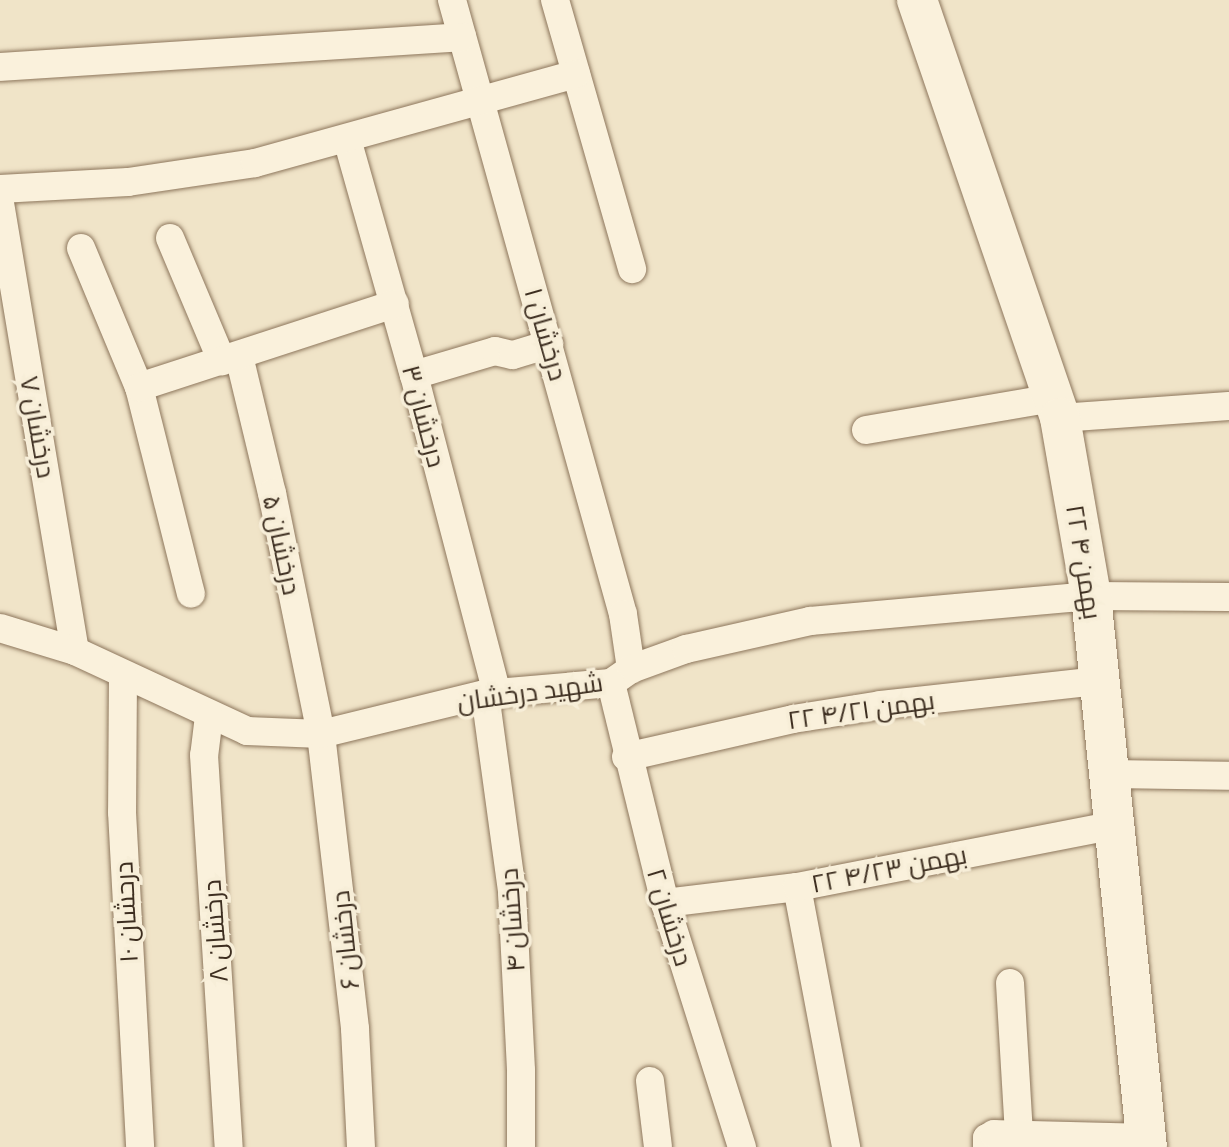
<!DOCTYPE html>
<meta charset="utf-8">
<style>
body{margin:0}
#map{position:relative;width:1229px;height:1147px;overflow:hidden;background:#f0e4c8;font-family:Georgia,Cairo,serif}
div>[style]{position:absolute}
.roads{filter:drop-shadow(0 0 2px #8d765c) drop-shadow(0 0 2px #8d765c)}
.street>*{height:28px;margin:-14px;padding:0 14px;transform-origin:14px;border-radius:14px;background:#faf1dc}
.secondary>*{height:40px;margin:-20px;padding:0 20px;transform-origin:20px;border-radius:20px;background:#faf1dc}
span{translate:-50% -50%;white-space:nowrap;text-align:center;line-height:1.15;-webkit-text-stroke:7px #f7eed8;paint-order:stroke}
.street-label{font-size:26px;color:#3d2e20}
</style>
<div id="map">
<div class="roads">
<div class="street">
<div style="left:452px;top:0;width:637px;rotate:74.44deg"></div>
<div style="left:623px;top:614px;width:56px;rotate:81.7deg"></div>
<div style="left:555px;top:0;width:280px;rotate:74deg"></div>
<div style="left:0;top:67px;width:463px;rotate:-3.7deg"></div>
<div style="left:347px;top:139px;width:245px;rotate:74.2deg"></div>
<div style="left:414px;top:375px;width:330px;rotate:75.4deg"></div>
<div style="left:0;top:189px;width:128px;rotate:-3.1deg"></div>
<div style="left:128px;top:182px;width:128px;rotate:-8.5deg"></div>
<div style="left:255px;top:163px;width:333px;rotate:-15.5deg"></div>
<div style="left:0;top:203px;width:454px;rotate:80.5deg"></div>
<div style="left:170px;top:238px;width:134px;rotate:67.1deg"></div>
<div style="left:81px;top:248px;width:151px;rotate:67.4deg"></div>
<div style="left:139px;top:387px;width:213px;rotate:75.9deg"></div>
<div style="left:239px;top:356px;width:141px;rotate:76.5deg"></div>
<div style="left:272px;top:493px;width:246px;rotate:78.5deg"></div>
<div style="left:321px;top:734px;width:297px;rotate:83.4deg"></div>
<div style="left:355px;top:1029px;width:118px;rotate:87.1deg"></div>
<div style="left:414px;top:375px;width:84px;rotate:-16.5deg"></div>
<div style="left:495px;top:351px;width:18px;rotate:13deg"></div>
<div style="left:513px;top:355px;width:38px;rotate:-17deg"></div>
<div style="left:139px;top:387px;width:269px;rotate:-18deg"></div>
<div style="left:1060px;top:418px;width:169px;rotate:-4.1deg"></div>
<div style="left:866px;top:430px;width:190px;rotate:-9.7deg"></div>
<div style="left:0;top:628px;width:78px;rotate:17deg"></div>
<div style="left:75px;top:651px;width:190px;rotate:24.9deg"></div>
<div style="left:247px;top:731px;width:74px;rotate:2.3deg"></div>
<div style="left:321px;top:734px;width:169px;rotate:-13.7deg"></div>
<div style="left:485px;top:694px;width:126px;rotate:-5deg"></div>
<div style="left:611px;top:683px;width:24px;rotate:-35deg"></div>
<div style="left:631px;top:669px;width:59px;rotate:-20deg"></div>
<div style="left:686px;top:649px;width:127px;rotate:-12.7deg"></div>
<div style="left:810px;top:621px;width:282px;rotate:-5.1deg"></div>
<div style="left:1091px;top:596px;width:138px;rotate:0.4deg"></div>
<div style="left:123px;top:676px;width:136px;rotate:90.4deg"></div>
<div style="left:122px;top:812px;width:335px;rotate:86.9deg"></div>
<div style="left:611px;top:683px;width:227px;rotate:76.2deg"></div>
<div style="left:665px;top:903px;width:256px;rotate:72.5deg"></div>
<div style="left:485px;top:694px;width:200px;rotate:82.2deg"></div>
<div style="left:512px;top:892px;width:179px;rotate:87.1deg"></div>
<div style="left:521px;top:1071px;width:76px;rotate:90deg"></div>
<div style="left:209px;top:716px;width:39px;rotate:97deg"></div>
<div style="left:204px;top:755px;width:393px;rotate:86.4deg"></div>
<div style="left:626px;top:757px;width:171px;rotate:-12.8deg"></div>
<div style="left:793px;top:719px;width:89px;rotate:-9deg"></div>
<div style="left:881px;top:705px;width:219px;rotate:-6.3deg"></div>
<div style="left:1108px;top:774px;width:121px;rotate:0.9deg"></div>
<div style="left:797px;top:887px;width:265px;rotate:79.3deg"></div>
<div style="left:665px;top:903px;width:133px;rotate:-6.9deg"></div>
<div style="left:797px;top:887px;width:321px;rotate:-11deg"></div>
<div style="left:1010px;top:983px;width:151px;rotate:86.6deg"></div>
<div style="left:650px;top:1081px;width:66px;rotate:83.1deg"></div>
<div style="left:987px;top:1147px;width:9px;rotate:-90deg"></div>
<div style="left:987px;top:1138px;width:8px;rotate:-30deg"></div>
<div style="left:994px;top:1134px;width:152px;rotate:1.5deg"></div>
</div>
<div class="secondary">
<div style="left:917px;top:0;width:442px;rotate:71.1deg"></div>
<div style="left:1060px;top:418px;width:181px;rotate:80.1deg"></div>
<div style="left:1091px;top:596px;width:554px;rotate:84.2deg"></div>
</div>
</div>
<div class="street-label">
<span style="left:546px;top:334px;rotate:74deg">درخشان ۱</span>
<span style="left:424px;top:416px;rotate:75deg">درخشان ۳</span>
<span style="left:38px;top:427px;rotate:80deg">درخشان ۷</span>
<span style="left:282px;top:545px;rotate:78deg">درخشان ۵</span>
<span style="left:1084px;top:562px;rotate:81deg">۲۲ بهمن ۴</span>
<span style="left:530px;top:692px;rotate:-8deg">شهید درخشان</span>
<span style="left:861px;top:710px;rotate:-8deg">۲۲ بهمن ۴/۲۱</span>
<span style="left:889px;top:869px;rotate:-11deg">۲۲ بهمن ۴/۲۳</span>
<span style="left:126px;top:912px;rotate:-93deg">درحشان ۱۰</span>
<span style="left:670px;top:917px;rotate:73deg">درخشان ۲</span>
<span style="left:512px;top:920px;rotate:-94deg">درخشان ۴</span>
<span style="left:215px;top:931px;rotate:-94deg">درخشان ۸</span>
<span style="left:345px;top:940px;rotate:-96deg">درخشان ۶</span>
</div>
</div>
